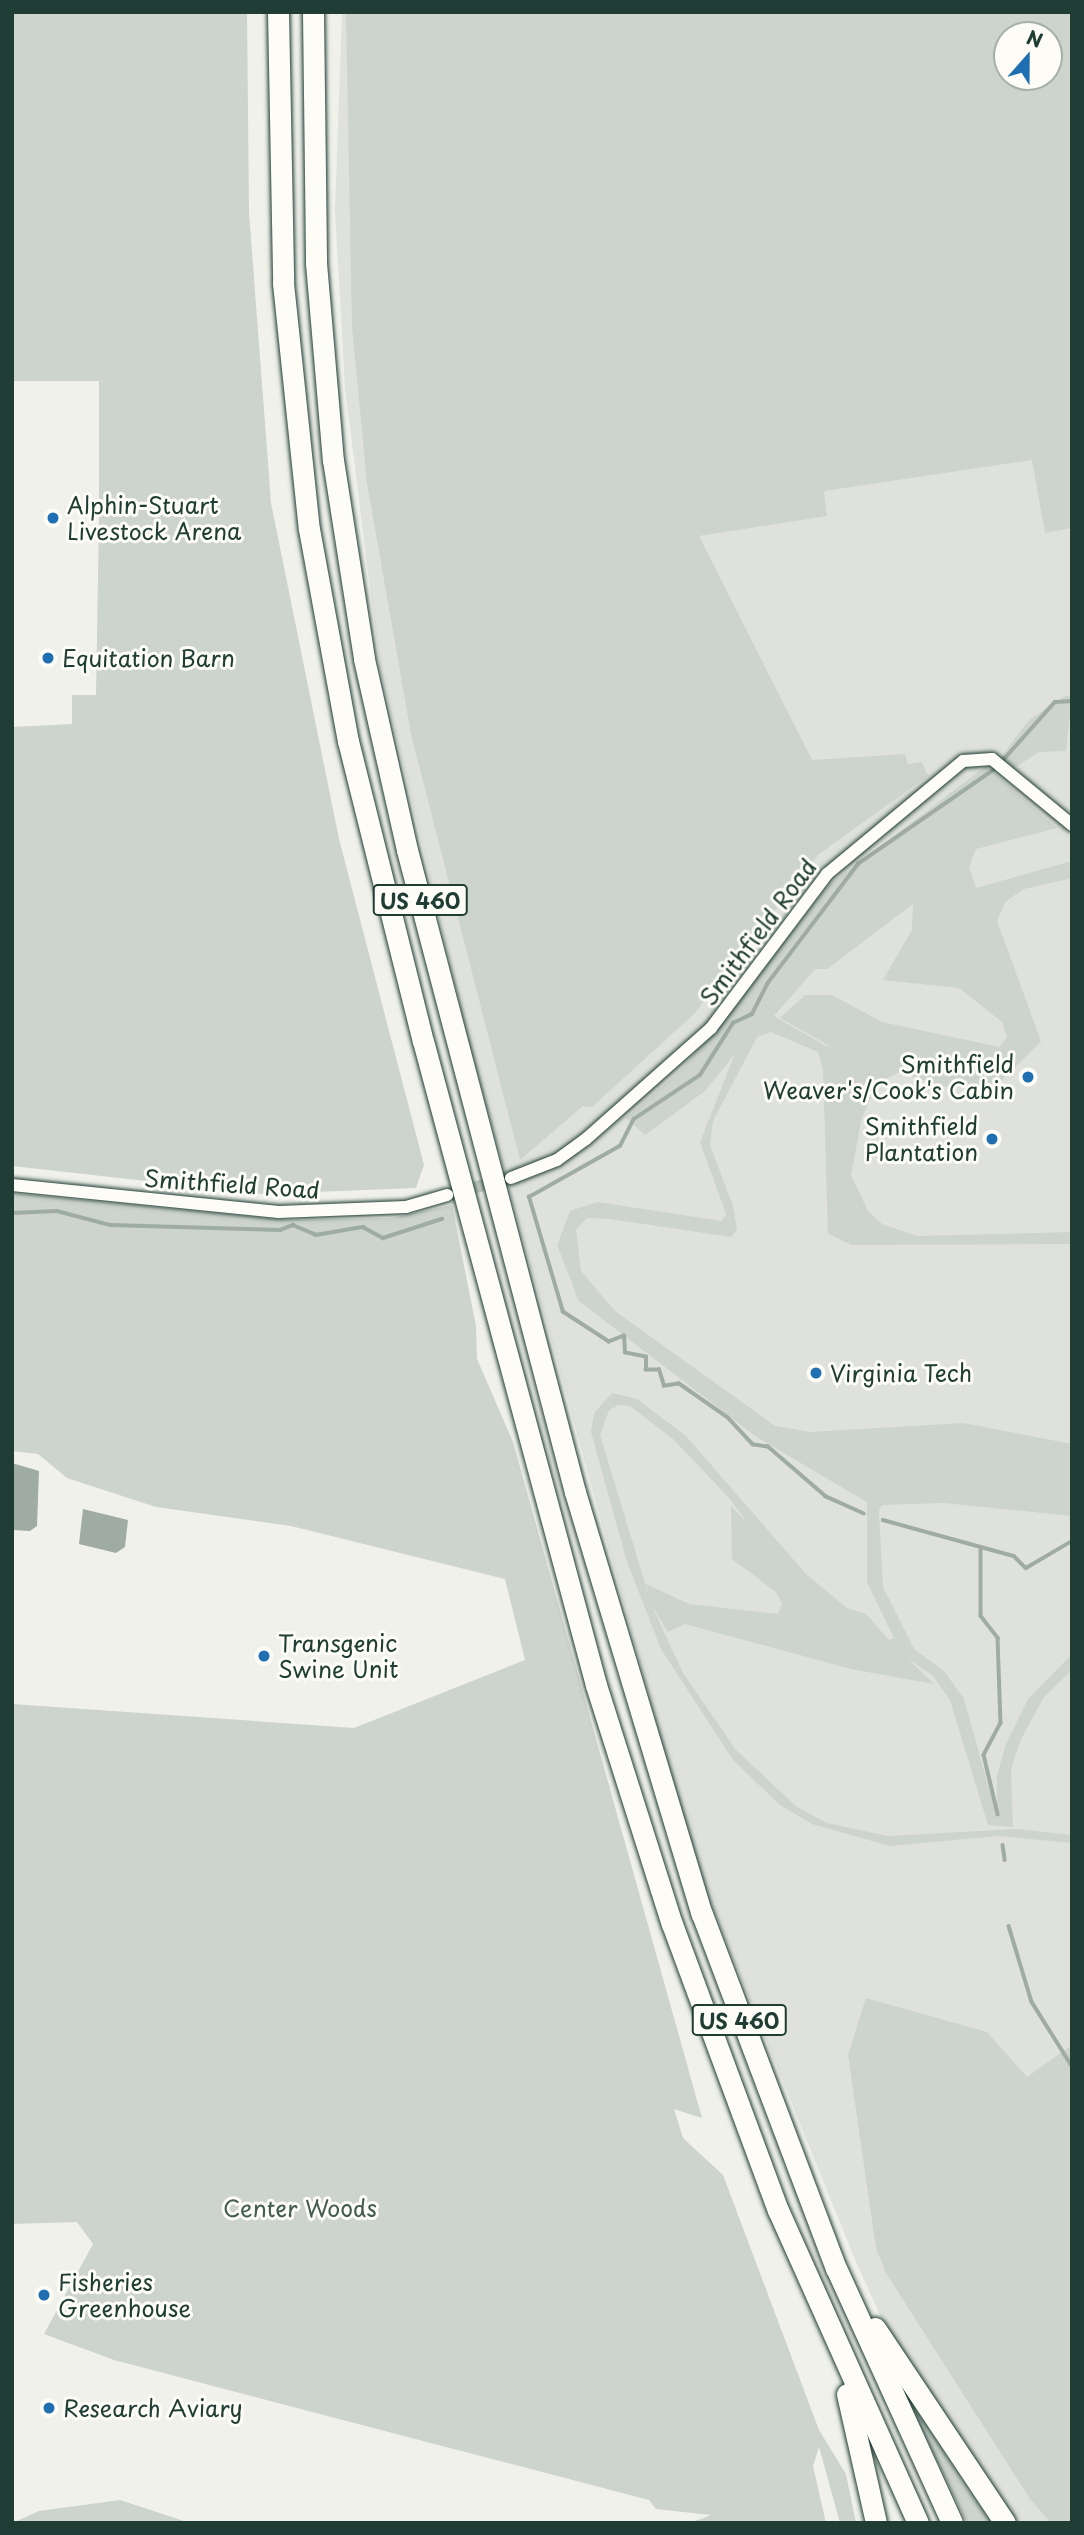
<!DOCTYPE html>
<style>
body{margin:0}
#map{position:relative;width:1084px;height:2535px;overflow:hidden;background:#f0f1eb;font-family:"Playpen Sans",sans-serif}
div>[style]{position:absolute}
.built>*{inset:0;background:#dfe2dc}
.green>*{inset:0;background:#cdd3cd}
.water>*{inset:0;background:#9faca4}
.stream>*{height:3.5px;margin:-1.75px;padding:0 1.75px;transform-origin:1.75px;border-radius:1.75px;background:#9faca4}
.minor-tunnel>*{height:12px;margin-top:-6px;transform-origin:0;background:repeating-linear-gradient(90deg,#c6cdc6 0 12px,transparent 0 18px)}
.roads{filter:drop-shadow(0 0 2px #1f3d34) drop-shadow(0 0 2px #1f3d34)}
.minor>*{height:12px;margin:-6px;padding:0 6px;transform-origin:6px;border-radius:6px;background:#fdfcf7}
.motorway>*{height:21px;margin:-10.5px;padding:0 10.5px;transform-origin:10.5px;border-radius:10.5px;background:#fdfcf7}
.dots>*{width:19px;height:19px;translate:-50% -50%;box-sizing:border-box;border:4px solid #fdfcf7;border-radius:50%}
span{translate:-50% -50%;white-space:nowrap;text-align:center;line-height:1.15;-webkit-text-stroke:6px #fdfcf7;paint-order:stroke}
.shield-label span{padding:2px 5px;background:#fdfcf7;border:2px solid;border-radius:5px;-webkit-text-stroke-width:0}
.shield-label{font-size:21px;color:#1f3d34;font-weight:700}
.poi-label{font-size:23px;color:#1f3d34}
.left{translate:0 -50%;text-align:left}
.right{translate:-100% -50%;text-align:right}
.street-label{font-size:23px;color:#1f3d34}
.park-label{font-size:23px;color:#425b53}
.frame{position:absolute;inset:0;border:14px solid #1f3d34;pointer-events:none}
.north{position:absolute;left:993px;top:21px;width:70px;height:70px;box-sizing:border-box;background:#fdfcf7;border:2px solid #a4b0a9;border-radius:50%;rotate:21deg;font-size:19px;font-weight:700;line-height:28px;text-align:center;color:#1f3d34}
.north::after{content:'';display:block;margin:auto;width:24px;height:32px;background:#1f6fb2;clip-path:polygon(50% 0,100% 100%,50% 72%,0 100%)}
</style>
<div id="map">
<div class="built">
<div style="clip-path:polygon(evenodd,342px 12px,1072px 12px,1072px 2523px,973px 2523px,853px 2255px,697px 1869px,466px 1031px,380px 667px,345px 388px,335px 210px,342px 12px,1007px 35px,1049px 35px,1049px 77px,1007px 77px,1007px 35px)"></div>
</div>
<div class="green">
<div style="clip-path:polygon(12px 12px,247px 12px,249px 212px,271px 503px,339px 839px,424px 1165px,416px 1188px,263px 1194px,12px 1166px,12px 727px,72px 724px,72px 695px,96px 695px,99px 518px,99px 381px,12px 381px)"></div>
<div style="clip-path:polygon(evenodd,346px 12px,1072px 12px,1072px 528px,1045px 533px,1032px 460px,824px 491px,827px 516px,699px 536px,812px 760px,905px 754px,908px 764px,922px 762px,928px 776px,819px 854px,694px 1014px,592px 1107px,583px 1106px,520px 1160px,411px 734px,367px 483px,352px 327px,346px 12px,1007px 35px,1049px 35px,1049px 77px,1007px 77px,1007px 35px)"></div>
<div style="clip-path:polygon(1065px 696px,1072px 696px,1066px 751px,1039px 752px,1014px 768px,1000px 758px,1029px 720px)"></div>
<div style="clip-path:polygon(evenodd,986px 766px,1057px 828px,976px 849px,969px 867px,976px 888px,1072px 861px,1072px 878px,1024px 889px,1005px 902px,997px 921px,1041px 1041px,1002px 1080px,982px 1089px,941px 1086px,900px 1072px,878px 1082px,862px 1117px,851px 1175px,868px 1211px,882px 1224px,917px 1236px,1072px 1232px,1072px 1244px,852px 1245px,828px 1234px,823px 1070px,818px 1052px,771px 1032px,757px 1037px,713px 1121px,710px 1145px,733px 1206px,737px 1230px,731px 1237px,610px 1219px,587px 1218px,576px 1230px,581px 1271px,615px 1311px,775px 1426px,811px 1432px,963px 1423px,1072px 1444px,1072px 1516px,944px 1503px,882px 1505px,879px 1511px,883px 1587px,914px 1649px,944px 1671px,964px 1699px,997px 1817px,997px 1775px,1006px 1744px,1028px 1699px,1072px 1654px,1072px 1670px,1044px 1697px,1021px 1739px,1011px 1769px,1013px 1827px,988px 1825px,950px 1700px,932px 1675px,907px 1658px,934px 1684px,851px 1669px,685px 1624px,668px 1632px,651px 1604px,683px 1673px,736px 1750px,797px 1807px,827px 1823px,888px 1836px,1015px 1829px,1072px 1835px,1072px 1843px,999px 1836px,890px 1846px,812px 1824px,780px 1805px,733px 1760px,661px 1649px,627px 1562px,591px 1432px,594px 1413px,612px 1393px,637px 1399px,686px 1436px,806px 1574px,847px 1608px,866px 1614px,889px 1640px,894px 1638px,867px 1582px,867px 1502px,755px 1436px,579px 1301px,557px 1245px,570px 1211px,597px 1202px,722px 1221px,726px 1214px,700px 1142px,735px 1054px,705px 1091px,645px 1135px,626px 1118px,684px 1067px,829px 885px,986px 766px,913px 904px,912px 930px,883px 980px,959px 988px,1002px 1022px,1007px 1037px,999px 1047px,882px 1022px,832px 995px,805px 995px,780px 1018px,828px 1045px,828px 1047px,774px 1016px,815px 969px,827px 969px,913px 904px,986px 766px,619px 1405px,630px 1406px,673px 1439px,730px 1499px,748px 1524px,731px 1506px,732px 1559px,776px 1592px,782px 1604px,778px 1614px,689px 1604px,646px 1584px,651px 1603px,600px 1435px,609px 1410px,619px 1405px)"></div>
<div style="clip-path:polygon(12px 1193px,286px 1220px,392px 1218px,452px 1205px,476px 1326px,477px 1359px,513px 1442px,702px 2118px,674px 2109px,683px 2138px,723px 2175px,819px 2430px,846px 2474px,856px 2523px,840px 2523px,819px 2447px,813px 2466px,826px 2523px,690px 2523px,711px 2515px,656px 2509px,649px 2500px,114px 2360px,44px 2334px,93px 2244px,77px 2222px,12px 2224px,12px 1704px,354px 1728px,525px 1660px,505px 1579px,291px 1526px,156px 1507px,67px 1478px,38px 1454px,12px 1451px)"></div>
<div style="clip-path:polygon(866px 1998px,987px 2032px,1027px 2077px,1072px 2045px,1072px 2523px,1051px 2523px,1030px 2499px,886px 2273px,876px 2248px,848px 2055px)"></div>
<div style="clip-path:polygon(900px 2383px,964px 2485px,991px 2523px,967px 2523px)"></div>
<div style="clip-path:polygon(120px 2500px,190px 2523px,12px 2523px,39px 2511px)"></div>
</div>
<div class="water">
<div style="clip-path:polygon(12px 1463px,39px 1471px,37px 1526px,30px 1531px,12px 1530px)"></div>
<div style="clip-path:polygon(83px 1509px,128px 1520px,125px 1547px,116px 1553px,79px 1544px)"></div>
</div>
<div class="stream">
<div style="left:1004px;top:759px;width:76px;rotate:-48.2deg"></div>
<div style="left:1055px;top:702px;width:17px;rotate:-3deg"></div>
<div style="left:12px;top:1213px;width:45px;rotate:-2.5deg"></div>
<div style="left:57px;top:1211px;width:55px;rotate:14.8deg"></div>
<div style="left:110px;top:1225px;width:170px;rotate:1.7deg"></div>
<div style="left:280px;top:1230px;width:14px;rotate:-21deg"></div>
<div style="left:293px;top:1225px;width:25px;rotate:23deg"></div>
<div style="left:316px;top:1235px;width:48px;rotate:-9.7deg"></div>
<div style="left:363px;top:1227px;width:23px;rotate:29deg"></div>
<div style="left:383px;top:1238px;width:62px;rotate:-17.9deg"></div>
<div style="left:864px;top:1514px;width:42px;rotate:-155.9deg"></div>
<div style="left:826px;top:1497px;width:77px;rotate:-139.2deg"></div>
<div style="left:768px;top:1447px;width:15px;rotate:-172deg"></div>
<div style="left:753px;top:1445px;width:37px;rotate:-133deg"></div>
<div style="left:728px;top:1418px;width:60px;rotate:-145.2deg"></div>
<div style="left:679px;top:1384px;width:15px;rotate:172deg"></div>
<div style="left:664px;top:1386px;width:17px;rotate:-107deg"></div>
<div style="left:659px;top:1370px;width:13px;rotate:180deg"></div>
<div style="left:646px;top:1370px;width:13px;rotate:-90deg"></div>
<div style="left:646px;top:1357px;width:21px;rotate:-169deg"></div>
<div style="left:625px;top:1353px;width:17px;rotate:-93deg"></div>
<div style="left:624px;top:1336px;width:16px;rotate:158deg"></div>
<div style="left:609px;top:1342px;width:55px;rotate:-146.9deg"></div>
<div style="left:563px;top:1312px;width:120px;rotate:-106.5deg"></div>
<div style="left:529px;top:1197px;width:104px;rotate:-29.3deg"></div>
<div style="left:620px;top:1146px;width:30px;rotate:-63deg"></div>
<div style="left:634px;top:1119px;width:79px;rotate:-33.7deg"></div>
<div style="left:700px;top:1075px;width:62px;rotate:-57.6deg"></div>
<div style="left:733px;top:1023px;width:21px;rotate:-25deg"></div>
<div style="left:752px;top:1014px;width:34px;rotate:-63deg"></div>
<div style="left:767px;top:984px;width:151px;rotate:-52.8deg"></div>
<div style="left:858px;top:864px;width:165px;rotate:-34.8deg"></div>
<div style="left:883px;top:1520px;width:136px;rotate:15.4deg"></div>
<div style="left:1014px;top:1556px;width:17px;rotate:45deg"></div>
<div style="left:1026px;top:1568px;width:53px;rotate:-30.4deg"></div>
<div style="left:981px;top:1550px;width:66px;rotate:90deg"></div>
<div style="left:981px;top:1616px;width:28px;rotate:52deg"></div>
<div style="left:998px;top:1638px;width:85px;rotate:88deg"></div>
<div style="left:1001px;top:1723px;width:36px;rotate:118deg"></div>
<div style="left:984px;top:1755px;width:61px;rotate:76.7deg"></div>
<div style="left:1003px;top:1845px;width:15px;rotate:82deg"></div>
<div style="left:1009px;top:1926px;width:79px;rotate:73.2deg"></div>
<div style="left:1032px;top:2002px;width:75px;rotate:58deg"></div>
</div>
<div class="minor-tunnel">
<div style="left:457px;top:1192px;width:56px;rotate:-14.5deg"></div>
</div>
<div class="roads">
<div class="minor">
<div style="left:511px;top:1178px;width:49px;rotate:-21.4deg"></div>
<div style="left:557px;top:1160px;width:36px;rotate:-36deg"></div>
<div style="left:586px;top:1139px;width:167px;rotate:-41.6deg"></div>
<div style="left:711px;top:1028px;width:193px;rotate:-53deg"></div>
<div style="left:827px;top:874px;width:177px;rotate:-39.7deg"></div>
<div style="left:963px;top:761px;width:29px;rotate:-4deg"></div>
<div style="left:992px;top:759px;width:104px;rotate:39.5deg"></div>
<div style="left:12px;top:1185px;width:268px;rotate:5.8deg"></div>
<div style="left:279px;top:1212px;width:127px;rotate:-2.3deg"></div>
<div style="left:406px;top:1207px;width:43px;rotate:-16.3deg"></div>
</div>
<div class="motorway">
<div style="left:278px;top:12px;width:271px;rotate:88.9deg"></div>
<div style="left:283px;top:283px;width:247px;rotate:84deg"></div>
<div style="left:309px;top:529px;width:216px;rotate:79.6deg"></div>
<div style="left:348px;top:741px;width:309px;rotate:76deg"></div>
<div style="left:423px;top:1041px;width:667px;rotate:74.96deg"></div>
<div style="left:596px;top:1685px;width:251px;rotate:72.4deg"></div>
<div style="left:672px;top:1924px;width:305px;rotate:69.7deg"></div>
<div style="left:778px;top:2210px;width:343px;rotate:65.9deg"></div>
<div style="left:313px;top:12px;width:251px;rotate:89.3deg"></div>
<div style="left:316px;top:263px;width:198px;rotate:85.1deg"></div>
<div style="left:333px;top:460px;width:201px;rotate:81.1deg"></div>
<div style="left:364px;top:659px;width:196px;rotate:77.3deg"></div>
<div style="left:407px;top:850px;width:664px;rotate:75.34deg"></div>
<div style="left:575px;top:1492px;width:441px;rotate:73.3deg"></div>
<div style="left:702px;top:1914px;width:379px;rotate:69.3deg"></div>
<div style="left:836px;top:2268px;width:280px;rotate:65.5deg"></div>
<div style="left:875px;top:2328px;width:234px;rotate:56.3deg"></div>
<div style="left:847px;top:2394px;width:132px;rotate:77.3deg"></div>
</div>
</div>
<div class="dots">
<div style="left:53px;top:518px;background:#1f6fb2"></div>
<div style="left:48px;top:658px;background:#1f6fb2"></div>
<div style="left:1028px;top:1077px;background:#1f6fb2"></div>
<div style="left:992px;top:1139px;background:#1f6fb2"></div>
<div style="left:816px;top:1373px;background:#1f6fb2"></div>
<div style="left:264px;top:1656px;background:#1f6fb2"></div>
<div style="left:44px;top:2295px;background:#1f6fb2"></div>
<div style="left:49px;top:2408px;background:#1f6fb2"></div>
</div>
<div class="shield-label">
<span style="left:420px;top:900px">US 460</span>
<span style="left:739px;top:2020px">US 460</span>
</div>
<div class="poi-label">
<span class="left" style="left:67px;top:518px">Alphin-Stuart<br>Livestock Arena</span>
<span class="left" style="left:62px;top:658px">Equitation Barn</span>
<span class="right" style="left:1014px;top:1077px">Smithfield<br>Weaver's/Cook's Cabin</span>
<span class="right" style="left:978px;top:1139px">Smithfield<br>Plantation</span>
<span class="left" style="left:830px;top:1373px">Virginia Tech</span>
<span class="left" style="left:278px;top:1656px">Transgenic<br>Swine Unit</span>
<span class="left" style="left:58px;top:2295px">Fisheries<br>Greenhouse</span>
<span class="left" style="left:63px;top:2408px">Research Aviary</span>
</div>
<div class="street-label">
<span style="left:758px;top:932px;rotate:-53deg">Smithfield Road</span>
<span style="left:232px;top:1184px;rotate:4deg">Smithfield Road</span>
</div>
<div class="park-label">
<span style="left:300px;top:2208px">Center Woods</span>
</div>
<div class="frame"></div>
<div class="north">N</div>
</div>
